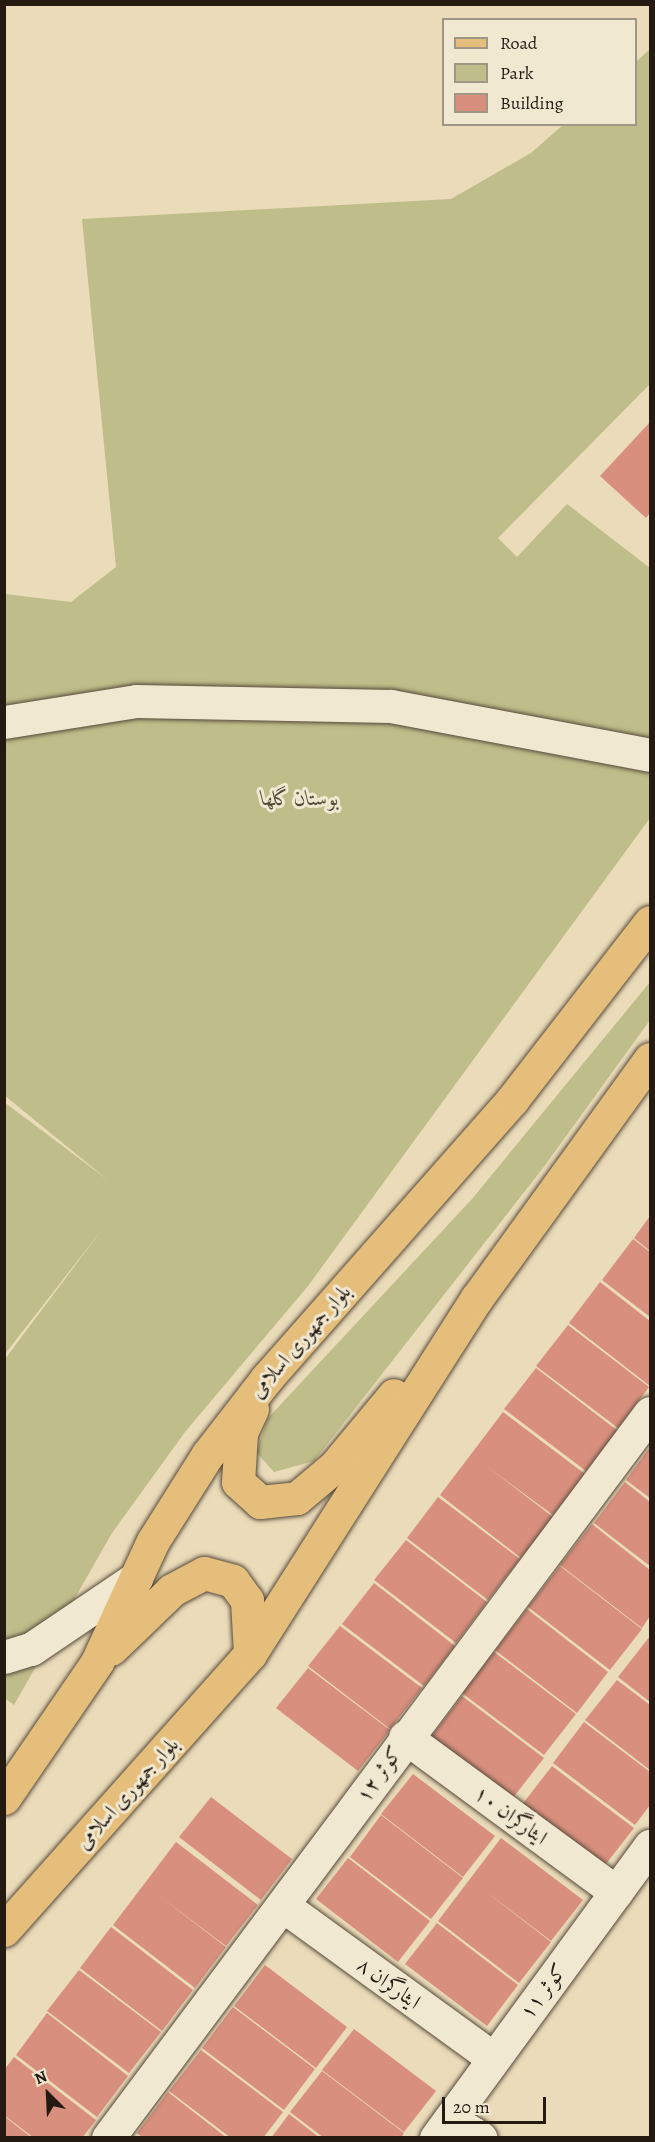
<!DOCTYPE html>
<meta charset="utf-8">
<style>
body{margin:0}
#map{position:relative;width:655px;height:2142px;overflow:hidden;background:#eadbb9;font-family:Alegreya,Amiri,serif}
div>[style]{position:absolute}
.green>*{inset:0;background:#bfbd8a}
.building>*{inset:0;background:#d98f7e}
.roads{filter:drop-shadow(0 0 2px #564a3b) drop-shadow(0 0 2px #564a3b)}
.minor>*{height:33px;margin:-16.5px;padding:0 16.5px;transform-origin:16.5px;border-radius:16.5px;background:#f1e8d2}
.major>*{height:33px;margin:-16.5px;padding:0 16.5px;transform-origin:16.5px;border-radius:16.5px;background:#e5be7c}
span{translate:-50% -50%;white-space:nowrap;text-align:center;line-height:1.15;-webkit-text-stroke:6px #f1e8d2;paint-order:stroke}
.park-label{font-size:21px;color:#534b35;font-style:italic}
.street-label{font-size:21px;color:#251a11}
.frame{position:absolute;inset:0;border:6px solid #251a11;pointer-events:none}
.legend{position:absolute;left:442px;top:18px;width:195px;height:108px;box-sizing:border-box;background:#f1e8d2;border:2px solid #9f9685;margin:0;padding:8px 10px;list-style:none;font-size:18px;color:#251a11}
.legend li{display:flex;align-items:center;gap:12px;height:30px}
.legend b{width:30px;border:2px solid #9f9685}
.north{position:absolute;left:18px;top:2064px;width:60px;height:60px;-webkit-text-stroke:4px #f1e8d2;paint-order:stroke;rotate:336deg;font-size:16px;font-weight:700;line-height:24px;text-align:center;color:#251a11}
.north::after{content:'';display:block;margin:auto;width:21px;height:27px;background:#251a11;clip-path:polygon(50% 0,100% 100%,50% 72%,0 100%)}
.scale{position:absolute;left:442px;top:2097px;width:104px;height:27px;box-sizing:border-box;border:3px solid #251a11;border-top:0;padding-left:8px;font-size:18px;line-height:21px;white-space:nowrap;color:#251a11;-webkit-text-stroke:4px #f1e8d2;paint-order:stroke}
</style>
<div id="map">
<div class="green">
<div style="clip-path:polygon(650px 49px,650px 384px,498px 538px,517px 557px,567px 504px,650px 568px,650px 818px,308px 1286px,185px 1432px,112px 1533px,14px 1705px,4px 1698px,5px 1359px,104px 1227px,5px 1354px,4px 1102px,108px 1180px,4px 1095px,5px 594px,71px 602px,116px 567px,82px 219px,451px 199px,531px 153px,563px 125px,636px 124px,636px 62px)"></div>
<div style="clip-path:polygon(650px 982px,650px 1020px,543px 1168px,314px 1461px,274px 1472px,256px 1452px,268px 1418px,472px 1199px)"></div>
</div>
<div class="building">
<div style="clip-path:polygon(650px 422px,650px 513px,646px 518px,600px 476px)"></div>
<div style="clip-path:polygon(650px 1216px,650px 1251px,634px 1238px)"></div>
<div style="clip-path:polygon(633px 1239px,650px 1252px,650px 1317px,602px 1280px)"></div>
<div style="clip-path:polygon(600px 1282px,650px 1321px,650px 1386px,569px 1323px)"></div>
<div style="clip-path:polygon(568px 1325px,649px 1387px,618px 1428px,536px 1366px)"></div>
<div style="clip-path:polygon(536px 1368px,618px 1431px,586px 1471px,504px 1409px)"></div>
<div style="clip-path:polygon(503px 1412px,585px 1474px,553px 1515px,485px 1465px,553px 1517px,521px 1558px,440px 1495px)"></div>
<div style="clip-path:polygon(650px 1447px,650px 1498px,626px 1480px)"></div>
<div style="clip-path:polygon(625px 1482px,650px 1502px,650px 1566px,594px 1523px)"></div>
<div style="clip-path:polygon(438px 1497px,520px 1559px,488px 1600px,407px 1538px)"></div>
<div style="clip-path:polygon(592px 1524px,650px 1570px,650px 1616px,642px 1628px,560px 1565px)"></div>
<div style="clip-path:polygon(406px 1540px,487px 1602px,456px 1643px,374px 1580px)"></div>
<div style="clip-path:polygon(560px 1566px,642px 1629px,610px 1670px,528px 1607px)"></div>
<div style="clip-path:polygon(374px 1583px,455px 1646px,424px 1686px,342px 1624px)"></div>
<div style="clip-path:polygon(527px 1609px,608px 1672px,577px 1713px,495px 1650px)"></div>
<div style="clip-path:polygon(340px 1626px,422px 1688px,390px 1729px,308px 1666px)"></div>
<div style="clip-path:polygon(650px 1636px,650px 1702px,618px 1677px)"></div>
<div style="clip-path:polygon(494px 1652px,576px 1714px,544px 1755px,462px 1693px)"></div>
<div style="clip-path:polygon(308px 1668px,390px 1730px,358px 1771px,276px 1708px)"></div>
<div style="clip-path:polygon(617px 1680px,650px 1705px,650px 1770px,585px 1720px)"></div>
<div style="clip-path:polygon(462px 1696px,544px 1758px,512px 1799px,431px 1737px)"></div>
<div style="clip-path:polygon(584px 1722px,650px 1772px,650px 1805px,635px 1825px,553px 1763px)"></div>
<div style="clip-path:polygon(552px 1766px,634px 1828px,602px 1869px,521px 1806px)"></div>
<div style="clip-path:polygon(413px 1774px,495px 1836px,463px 1877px,381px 1814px)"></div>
<div style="clip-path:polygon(211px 1797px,292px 1859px,261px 1900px,179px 1837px)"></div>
<div style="clip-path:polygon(381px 1815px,463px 1878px,431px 1919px,350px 1857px)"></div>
<div style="clip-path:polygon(501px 1838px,583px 1900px,551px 1941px,484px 1890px,551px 1942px,519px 1983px,438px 1921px)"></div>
<div style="clip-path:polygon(176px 1842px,258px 1905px,226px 1946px,158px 1895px,226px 1947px,195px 1988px,113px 1925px)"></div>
<div style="clip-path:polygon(348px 1858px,430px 1921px,398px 1962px,316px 1899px)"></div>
<div style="clip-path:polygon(437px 1923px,518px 1985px,487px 2026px,405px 1964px)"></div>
<div style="clip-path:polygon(111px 1927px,193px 1990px,162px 2031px,80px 1968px)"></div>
<div style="clip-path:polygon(265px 1965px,347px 2027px,316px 2068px,234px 2006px)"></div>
<div style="clip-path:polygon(79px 1970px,161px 2032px,129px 2073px,47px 2011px)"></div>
<div style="clip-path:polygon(233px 2007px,315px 2069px,284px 2110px,202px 2048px)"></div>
<div style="clip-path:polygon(47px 2013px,128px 2076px,97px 2117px,16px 2055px)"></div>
<div style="clip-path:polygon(354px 2029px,436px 2091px,404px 2132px,322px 2070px)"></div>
<div style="clip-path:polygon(201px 2050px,283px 2112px,263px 2138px,231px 2138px,169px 2091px)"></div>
<div style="clip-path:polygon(14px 2057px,96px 2120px,82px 2138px,34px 2138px,4px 2115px,4px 2070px)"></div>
<div style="clip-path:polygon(322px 2071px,404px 2133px,401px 2138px,324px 2138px,290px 2112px)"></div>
<div style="clip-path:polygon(168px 2092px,227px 2138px,143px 2138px,137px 2133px)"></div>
<div style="clip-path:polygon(289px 2114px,320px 2138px,271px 2138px)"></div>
<div style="clip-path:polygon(4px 2116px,32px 2138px,4px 2138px)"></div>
</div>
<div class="roads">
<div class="minor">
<div style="left:4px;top:722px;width:134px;rotate:-9deg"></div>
<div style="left:136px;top:701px;width:255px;rotate:1.1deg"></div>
<div style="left:391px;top:706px;width:264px;rotate:10.7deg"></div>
<div style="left:4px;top:1657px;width:28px;rotate:-17deg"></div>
<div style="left:31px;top:1649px;width:127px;rotate:-34.1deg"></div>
<div style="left:405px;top:1737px;width:262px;rotate:36.3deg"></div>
<div style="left:285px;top:1907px;width:257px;rotate:36deg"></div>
<div style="left:450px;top:2119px;width:36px;rotate:32deg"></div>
<div style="left:108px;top:2138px;width:905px;rotate:-53.22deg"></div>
<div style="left:436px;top:2138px;width:362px;rotate:-53.8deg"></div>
</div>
<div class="major">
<div style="left:252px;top:1409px;width:26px;rotate:115deg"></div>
<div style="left:241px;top:1433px;width:49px;rotate:93.5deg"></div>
<div style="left:238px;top:1482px;width:30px;rotate:42deg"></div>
<div style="left:260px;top:1502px;width:37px;rotate:-6deg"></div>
<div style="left:297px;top:1498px;width:50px;rotate:-40.1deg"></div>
<div style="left:335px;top:1466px;width:92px;rotate:-50.3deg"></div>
<div style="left:111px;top:1649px;width:85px;rotate:-44deg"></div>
<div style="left:172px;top:1590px;width:36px;rotate:-28deg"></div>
<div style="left:204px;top:1573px;width:30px;rotate:15deg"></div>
<div style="left:233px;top:1581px;width:24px;rotate:54deg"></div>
<div style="left:247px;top:1600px;width:54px;rotate:86.8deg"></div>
<div style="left:4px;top:1798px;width:165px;rotate:-55.6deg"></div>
<div style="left:97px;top:1662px;width:133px;rotate:-65.2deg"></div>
<div style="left:153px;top:1541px;width:103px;rotate:-57.7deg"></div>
<div style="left:208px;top:1454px;width:96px;rotate:-52.2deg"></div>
<div style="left:267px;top:1378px;width:371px;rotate:-48.6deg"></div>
<div style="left:512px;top:1100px;width:225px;rotate:-52.2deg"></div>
<div style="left:4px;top:1930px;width:370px;rotate:-48.3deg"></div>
<div style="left:250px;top:1654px;width:422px;rotate:-57.5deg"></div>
<div style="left:477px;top:1298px;width:295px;rotate:-54.1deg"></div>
</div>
</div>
<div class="park-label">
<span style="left:300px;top:798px">بوستان گلها</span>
</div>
<div class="street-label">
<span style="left:300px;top:1341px;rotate:-49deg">بلوار جمهوری اسلامی</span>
<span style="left:379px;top:1774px;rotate:-55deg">کوثر ۱۲</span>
<span style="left:127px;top:1793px;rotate:-48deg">بلوار جمهوری اسلامی</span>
<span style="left:511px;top:1815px;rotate:36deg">ایثارگران ۱۰</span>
<span style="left:389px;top:1983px;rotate:36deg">ایثارگران ۸</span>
<span style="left:543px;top:1991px;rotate:-53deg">کوثر ۱۱</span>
</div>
<div class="frame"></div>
<ul class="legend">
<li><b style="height:8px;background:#e5be7c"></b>Road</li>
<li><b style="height:16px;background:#bfbd8a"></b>Park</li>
<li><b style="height:16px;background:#d98f7e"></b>Building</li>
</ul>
<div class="north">N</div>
<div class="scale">20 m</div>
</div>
